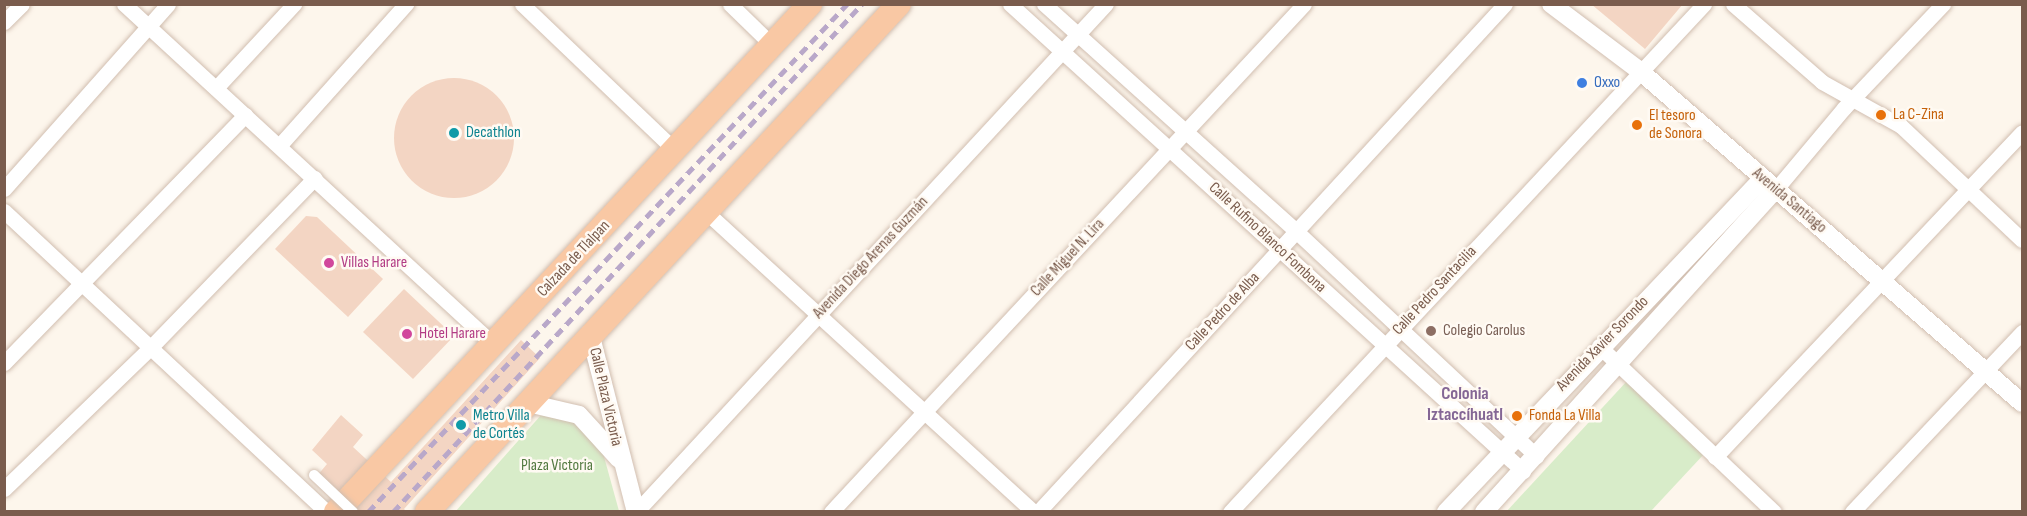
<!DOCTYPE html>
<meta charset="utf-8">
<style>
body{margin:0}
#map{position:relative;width:2027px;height:516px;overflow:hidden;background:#fdf6ec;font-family:"Sofia Sans Condensed",sans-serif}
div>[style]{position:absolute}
.green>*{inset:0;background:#d8ecc9}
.building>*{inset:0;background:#f3d5c3}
.round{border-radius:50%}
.roads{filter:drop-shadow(0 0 2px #d1beb0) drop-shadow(0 0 2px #d1beb0)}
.minor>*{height:15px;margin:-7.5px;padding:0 7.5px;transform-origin:7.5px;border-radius:7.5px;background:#fff}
.tertiary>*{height:18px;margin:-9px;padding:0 9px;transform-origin:9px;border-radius:9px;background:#fff}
.trunk>*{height:24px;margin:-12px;padding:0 12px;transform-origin:12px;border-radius:12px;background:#f9c8a4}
.rail>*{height:4.5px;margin-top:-2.25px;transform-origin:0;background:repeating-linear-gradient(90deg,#b9a8c9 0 9px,transparent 0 15px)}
.bridges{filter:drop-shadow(0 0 2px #d1beb0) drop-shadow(0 0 2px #d1beb0)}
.pedestrian-bridge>*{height:10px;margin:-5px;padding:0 5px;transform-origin:5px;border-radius:5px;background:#fff}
.dots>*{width:16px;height:16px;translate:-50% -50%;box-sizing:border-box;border:3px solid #fffaf3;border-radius:50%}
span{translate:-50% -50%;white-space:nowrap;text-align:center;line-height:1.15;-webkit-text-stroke:5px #fffaf3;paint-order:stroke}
.shop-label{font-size:16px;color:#366cbe}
.left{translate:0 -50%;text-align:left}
.food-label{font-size:16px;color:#c56008}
.culture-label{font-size:16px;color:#0d838f}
.street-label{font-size:16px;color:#7a5c4d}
.hotel-label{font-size:16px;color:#b23c85}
.education-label{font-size:16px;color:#785e54}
.park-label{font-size:16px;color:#537a41}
.neighbourhood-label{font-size:18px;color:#846695;font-weight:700}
.frame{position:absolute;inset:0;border:6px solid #7a5c4d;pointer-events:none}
</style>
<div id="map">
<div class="green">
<div style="clip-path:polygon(1627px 381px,1705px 453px,1651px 511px,1506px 512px)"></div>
<div style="clip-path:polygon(542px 414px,569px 416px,603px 453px,619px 511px,455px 512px)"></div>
</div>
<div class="building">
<div style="clip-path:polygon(1591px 4px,1683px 4px,1645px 49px)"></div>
<div class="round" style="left:394px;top:78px;width:120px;height:120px"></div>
<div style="clip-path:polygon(306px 216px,317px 217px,383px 279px,348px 317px,275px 249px)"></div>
<div style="clip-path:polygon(404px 289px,454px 336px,413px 379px,363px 332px)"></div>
<div style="clip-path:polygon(521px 340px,540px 358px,404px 509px,407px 512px,353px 512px,317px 476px,327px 464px,312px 450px,341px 415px,363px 435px,353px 447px,391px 482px)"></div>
</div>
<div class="roads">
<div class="minor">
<div style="left:124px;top:4px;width:503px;rotate:42.66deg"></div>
<div style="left:522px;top:4px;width:211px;rotate:43.7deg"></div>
<div style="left:730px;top:4px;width:59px;rotate:44.3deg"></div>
<div style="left:1010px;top:4px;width:694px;rotate:42.31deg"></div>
<div style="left:1044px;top:4px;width:341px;rotate:42deg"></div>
<div style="left:1297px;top:232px;width:328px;rotate:43.1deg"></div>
<div style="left:1733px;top:4px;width:118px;rotate:41.2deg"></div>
<div style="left:1822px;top:82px;width:90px;rotate:29.1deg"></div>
<div style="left:1901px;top:126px;width:166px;rotate:43.3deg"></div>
<div style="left:4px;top:22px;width:25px;rotate:-45deg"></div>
<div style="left:216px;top:88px;width:115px;rotate:-47.1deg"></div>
<div style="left:279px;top:146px;width:191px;rotate:-48.2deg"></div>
<div style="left:4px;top:189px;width:247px;rotate:-48.4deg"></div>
<div style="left:1776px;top:189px;width:106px;rotate:-50deg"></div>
<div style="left:1844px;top:108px;width:144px;rotate:-46.4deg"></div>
<div style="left:704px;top:210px;width:447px;rotate:42.5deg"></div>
<div style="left:4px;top:211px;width:442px;rotate:43deg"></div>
<div style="left:1599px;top:346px;width:241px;rotate:43.5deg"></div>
<div style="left:4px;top:363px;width:346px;rotate:-45.8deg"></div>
<div style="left:1715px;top:457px;width:447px;rotate:-46.6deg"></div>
<div style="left:4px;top:489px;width:202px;rotate:-44deg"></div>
<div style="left:149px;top:349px;width:238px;rotate:-45.9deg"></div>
<div style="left:636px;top:512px;width:692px;rotate:-47.23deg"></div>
<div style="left:831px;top:512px;width:694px;rotate:-47.04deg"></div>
<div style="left:1038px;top:512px;width:690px;rotate:-47.41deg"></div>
<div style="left:1230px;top:512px;width:695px;rotate:-46.98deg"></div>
<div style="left:1852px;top:512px;width:248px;rotate:-46.6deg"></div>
</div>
<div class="tertiary">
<div style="left:1551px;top:4px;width:111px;rotate:37deg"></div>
<div style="left:1640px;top:71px;width:506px;rotate:40.99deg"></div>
<div style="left:590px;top:333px;width:185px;rotate:75.6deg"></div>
<div style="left:528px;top:403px;width:52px;rotate:13.2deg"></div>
<div style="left:579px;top:415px;width:59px;rotate:47.7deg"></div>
<div style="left:1446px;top:512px;width:460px;rotate:-46.5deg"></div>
<div style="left:1484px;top:512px;width:435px;rotate:-47.9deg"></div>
</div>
<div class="trunk">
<div style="left:336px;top:512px;width:695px;rotate:-46.98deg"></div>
<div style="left:427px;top:512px;width:693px;rotate:-47.1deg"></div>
</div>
</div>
<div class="rail">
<div style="left:368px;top:512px;width:698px;rotate:-46.68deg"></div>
<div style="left:393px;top:512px;width:691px;rotate:-47.29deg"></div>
</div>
<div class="bridges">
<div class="pedestrian-bridge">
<div style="left:314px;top:475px;width:54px;rotate:43.5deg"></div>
</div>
</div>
<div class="dots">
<div style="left:1582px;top:83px;background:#3f7fe0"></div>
<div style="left:1881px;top:115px;background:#e8710a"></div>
<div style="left:1637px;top:125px;background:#e8710a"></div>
<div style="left:454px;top:133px;background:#0f9aa8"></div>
<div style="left:329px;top:263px;background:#d1479c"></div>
<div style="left:1431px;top:331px;background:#8d6e63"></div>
<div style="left:407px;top:334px;background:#d1479c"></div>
<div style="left:1517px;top:416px;background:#e8710a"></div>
<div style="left:461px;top:425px;background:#0f9aa8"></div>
</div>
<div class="shop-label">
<span class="left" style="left:1594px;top:83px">Oxxo</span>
</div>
<div class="food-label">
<span class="left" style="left:1893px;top:115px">La C-Zina</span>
<span class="left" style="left:1649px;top:125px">El tesoro<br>de Sonora</span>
<span class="left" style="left:1529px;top:416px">Fonda La Villa</span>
</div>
<div class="culture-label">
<span class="left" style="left:466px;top:133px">Decathlon</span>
<span class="left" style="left:473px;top:425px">Metro Villa<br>de Cortés</span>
</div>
<div class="street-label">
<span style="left:1789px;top:201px;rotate:40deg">Avenida Santiago</span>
<span style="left:1267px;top:238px;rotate:43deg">Calle Rufino Blanco Fombona</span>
<span style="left:871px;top:258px;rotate:-47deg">Avenida Diego Arenas Guzmán</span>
<span style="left:1068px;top:258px;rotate:-47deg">Calle Miguel N. Lira</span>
<span style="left:574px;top:259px;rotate:-47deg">Calzada de Tlalpan</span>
<span style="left:1435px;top:291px;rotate:-47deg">Calle Pedro Santacilia</span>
<span style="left:1223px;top:312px;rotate:-47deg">Calle Pedro de Alba</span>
<span style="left:1603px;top:344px;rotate:-46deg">Avenida Xavier Sorondo</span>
<span style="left:605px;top:397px;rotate:77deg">Calle Plaza Victoria</span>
</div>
<div class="hotel-label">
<span class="left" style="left:341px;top:263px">Villas Harare</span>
<span class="left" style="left:419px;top:334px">Hotel Harare</span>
</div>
<div class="education-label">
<span class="left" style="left:1443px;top:331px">Colegio Carolus</span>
</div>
<div class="park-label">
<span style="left:557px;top:466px">Plaza Victoria</span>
</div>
<div class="neighbourhood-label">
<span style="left:1465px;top:405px">Colonia<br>Iztaccíhuatl</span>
</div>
<div class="frame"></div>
</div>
